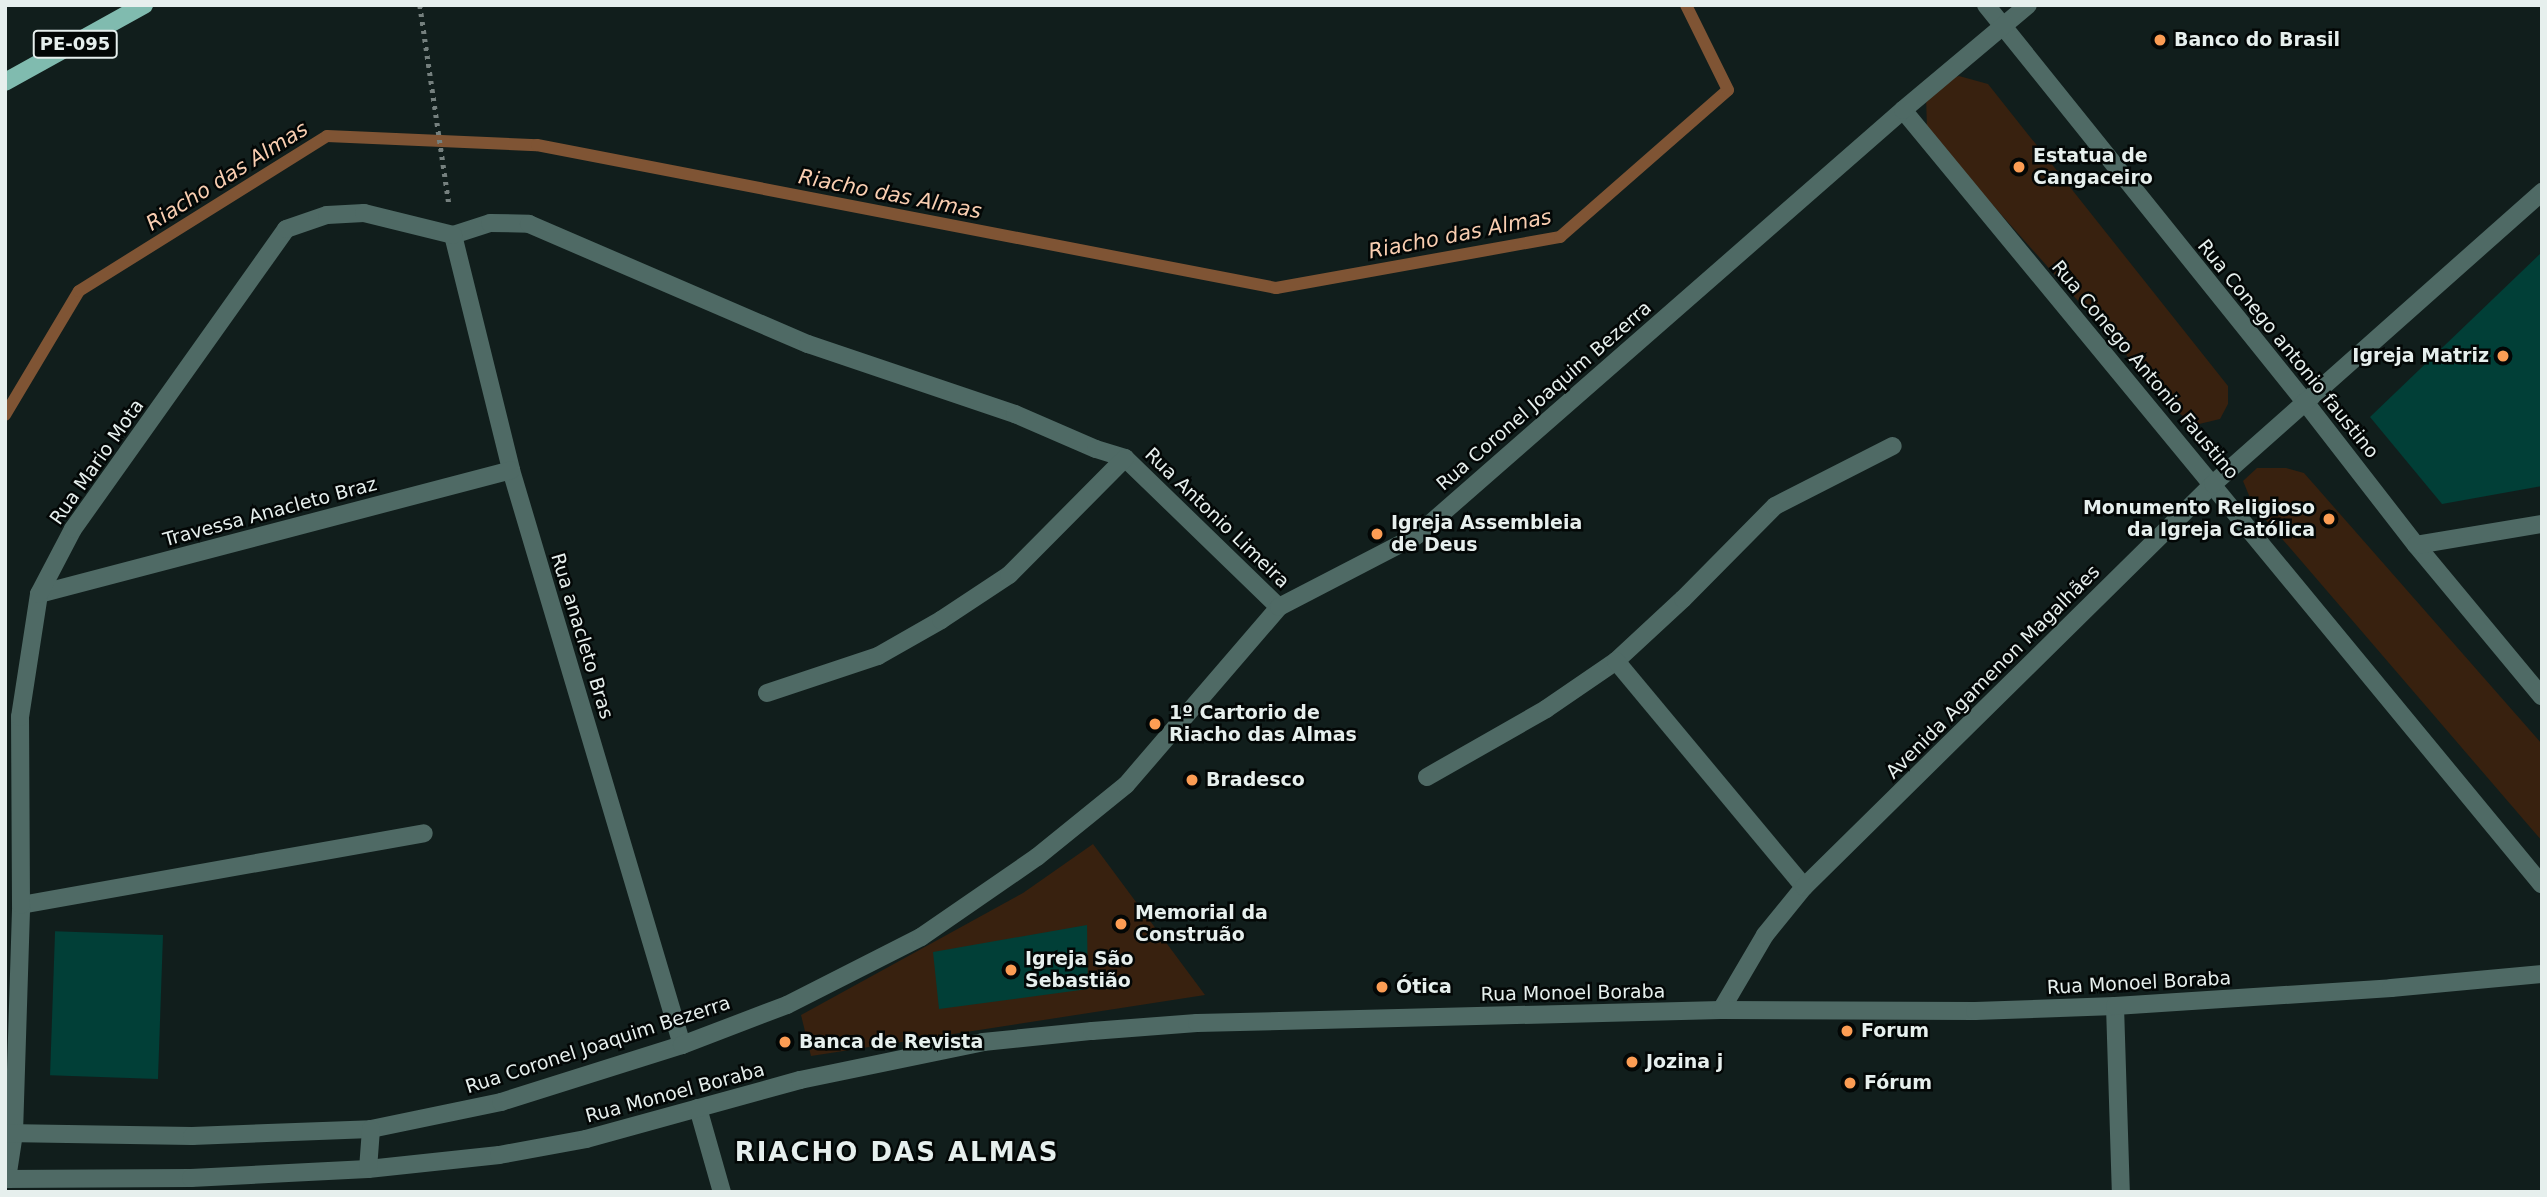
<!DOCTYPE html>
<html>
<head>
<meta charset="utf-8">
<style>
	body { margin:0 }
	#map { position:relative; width:2547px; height:1197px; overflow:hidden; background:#111e1c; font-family:"DejaVu Sans",sans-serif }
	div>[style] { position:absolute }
	.green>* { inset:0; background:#38210f }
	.stream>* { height:12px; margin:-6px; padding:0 6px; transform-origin:6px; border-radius:6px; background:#7f5434 }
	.building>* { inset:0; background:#013f37; transform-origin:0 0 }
	.path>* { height:4.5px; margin-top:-2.25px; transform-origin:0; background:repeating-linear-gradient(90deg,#75807e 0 3.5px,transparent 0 8.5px) }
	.minor>* { height:18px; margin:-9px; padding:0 9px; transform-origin:9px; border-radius:9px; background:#4f6a65 }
	.tertiary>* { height:18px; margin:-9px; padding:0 9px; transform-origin:9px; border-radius:9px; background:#4f6a65 }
	.primary>* { height:18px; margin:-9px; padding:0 9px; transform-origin:9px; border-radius:9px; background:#80bbaf }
	.dots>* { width:19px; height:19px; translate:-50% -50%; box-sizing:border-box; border:4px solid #030706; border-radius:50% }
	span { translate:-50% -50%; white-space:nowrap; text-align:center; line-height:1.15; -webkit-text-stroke:5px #030706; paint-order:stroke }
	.shield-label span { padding:2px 5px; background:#030706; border:2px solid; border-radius:5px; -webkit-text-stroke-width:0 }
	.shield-label { font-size:18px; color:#e6efed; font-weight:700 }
	.poi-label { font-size:19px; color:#e6efed; font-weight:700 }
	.left { translate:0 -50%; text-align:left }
	.right { translate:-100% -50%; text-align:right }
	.street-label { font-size:19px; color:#e6efed }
	.water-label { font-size:21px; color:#f9ceb1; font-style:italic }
	.district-label { font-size:26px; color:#e6efed; font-weight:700; letter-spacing:2px }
	.frame { position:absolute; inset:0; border:7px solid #e6efed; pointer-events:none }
</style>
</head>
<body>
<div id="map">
	<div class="green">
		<i style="clip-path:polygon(1959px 76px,1988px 84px,2228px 386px,2228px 404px,2220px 419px,2195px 425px,2175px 410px,1927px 131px,1926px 94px,1941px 82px)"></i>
		<i style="clip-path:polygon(2257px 468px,2286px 468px,2304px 473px,2542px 744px,2542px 841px,2253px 505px,2243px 481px)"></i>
		<i style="clip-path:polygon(1093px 844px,1205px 995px,811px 1056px,801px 1015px,1023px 893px)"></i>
	</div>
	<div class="stream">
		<i style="left:5px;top:415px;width:144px;rotate:-59.2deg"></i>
		<i style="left:79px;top:291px;width:292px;rotate:-32deg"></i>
		<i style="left:327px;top:136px;width:210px;rotate:2.5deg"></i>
		<i style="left:537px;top:145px;width:753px;rotate:10.95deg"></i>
		<i style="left:1276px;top:288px;width:289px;rotate:-10.2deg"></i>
		<i style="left:1560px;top:237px;width:223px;rotate:-41.2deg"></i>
		<i style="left:1728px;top:90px;width:95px;rotate:-116.3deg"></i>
	</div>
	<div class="building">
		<i style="clip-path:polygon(2542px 252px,2542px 486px,2442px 504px,2370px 417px)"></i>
		<i style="clip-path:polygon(1087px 925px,1088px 989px,939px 1009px,933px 952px)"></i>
		<i style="left:163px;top:935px;width:144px;height:108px;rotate:92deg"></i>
	</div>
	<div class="path">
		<i style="left:420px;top:5px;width:202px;rotate:81.7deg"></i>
	</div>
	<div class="minor">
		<i style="left:1986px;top:5px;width:509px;rotate:51.22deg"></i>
		<i style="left:2305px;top:402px;width:181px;rotate:52.2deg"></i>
		<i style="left:2416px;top:545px;width:197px;rotate:50.3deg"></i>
		<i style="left:1903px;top:110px;width:1004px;rotate:50.49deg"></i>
		<i style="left:453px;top:235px;width:39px;rotate:-18deg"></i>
		<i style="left:490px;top:223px;width:39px;rotate:1deg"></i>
		<i style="left:529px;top:224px;width:304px;rotate:23.3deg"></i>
		<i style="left:808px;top:344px;width:219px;rotate:18.7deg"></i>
		<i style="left:1015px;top:414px;width:88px;rotate:23.4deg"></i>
		<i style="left:1096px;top:449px;width:30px;rotate:17deg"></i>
		<i style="left:1125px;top:458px;width:214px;rotate:44.1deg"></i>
		<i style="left:453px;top:235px;width:242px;rotate:76.1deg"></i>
		<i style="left:511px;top:470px;width:600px;rotate:73.44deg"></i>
		<i style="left:2416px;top:545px;width:128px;rotate:-9.5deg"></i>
		<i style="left:39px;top:594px;width:488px;rotate:-14.7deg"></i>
		<i style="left:1616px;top:661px;width:91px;rotate:-42.8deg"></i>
		<i style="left:1683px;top:599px;width:131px;rotate:-45.3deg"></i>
		<i style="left:1775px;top:506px;width:132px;rotate:-27deg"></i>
		<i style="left:767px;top:693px;width:117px;rotate:-18.4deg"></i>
		<i style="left:878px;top:656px;width:73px;rotate:-29.7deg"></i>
		<i style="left:941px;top:620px;width:82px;rotate:-33.5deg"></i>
		<i style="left:1009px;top:575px;width:165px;rotate:-45.2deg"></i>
		<i style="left:1427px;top:777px;width:137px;rotate:-29.7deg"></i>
		<i style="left:1546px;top:709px;width:85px;rotate:-34.4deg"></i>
		<i style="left:1616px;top:661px;width:294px;rotate:50.2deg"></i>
		<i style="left:21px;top:905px;width:409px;rotate:-10.1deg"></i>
		<i style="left:2115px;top:1006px;width:186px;rotate:88.2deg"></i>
		<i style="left:1721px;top:1010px;width:87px;rotate:-59.6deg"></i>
		<i style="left:1765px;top:935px;width:62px;rotate:-50.9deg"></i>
		<i style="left:1804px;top:887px;width:574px;rotate:-44.58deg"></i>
		<i style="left:2213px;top:484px;width:440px;rotate:-41.6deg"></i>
		<i style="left:698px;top:1108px;width:87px;rotate:74.1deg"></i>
		<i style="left:368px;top:1169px;width:132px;rotate:-6.1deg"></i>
		<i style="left:499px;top:1155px;width:88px;rotate:-10.4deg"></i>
		<i style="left:586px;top:1139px;width:222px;rotate:-15.4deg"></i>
		<i style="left:800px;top:1080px;width:187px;rotate:-11.7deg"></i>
		<i style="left:983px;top:1042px;width:110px;rotate:-5.8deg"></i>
		<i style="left:1092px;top:1031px;width:105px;rotate:-4.4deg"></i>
		<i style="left:1197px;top:1023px;width:524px;rotate:-1.42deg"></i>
		<i style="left:1721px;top:1010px;width:254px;rotate:0.2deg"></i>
		<i style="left:1975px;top:1011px;width:140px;rotate:-2deg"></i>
		<i style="left:2115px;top:1006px;width:277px;rotate:-3.7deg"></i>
		<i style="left:2391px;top:988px;width:152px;rotate:-5.3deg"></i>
		<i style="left:7px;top:1179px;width:47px;rotate:-81.3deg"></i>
		<i style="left:14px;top:1133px;width:228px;rotate:-88.2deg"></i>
		<i style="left:21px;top:905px;width:188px;rotate:-90.3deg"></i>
		<i style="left:20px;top:717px;width:124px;rotate:-81.2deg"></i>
		<i style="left:39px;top:594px;width:73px;rotate:-62.4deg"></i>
		<i style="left:73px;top:529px;width:368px;rotate:-54.6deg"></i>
		<i style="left:286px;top:229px;width:43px;rotate:-18.9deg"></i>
		<i style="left:327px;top:215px;width:37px;rotate:-3deg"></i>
		<i style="left:364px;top:213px;width:92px;rotate:13.9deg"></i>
	</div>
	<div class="tertiary">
		<i style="left:5px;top:1133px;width:187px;rotate:0.9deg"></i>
		<i style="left:192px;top:1136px;width:179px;rotate:-2.2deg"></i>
		<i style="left:371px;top:1129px;width:133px;rotate:-11.7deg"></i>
		<i style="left:501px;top:1102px;width:190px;rotate:-17.5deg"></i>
		<i style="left:682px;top:1045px;width:112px;rotate:-20.9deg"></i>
		<i style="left:787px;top:1005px;width:150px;rotate:-26.9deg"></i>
		<i style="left:921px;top:937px;width:141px;rotate:-34.6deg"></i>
		<i style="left:1037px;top:857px;width:114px;rotate:-39deg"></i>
		<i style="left:1126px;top:785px;width:235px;rotate:-49.3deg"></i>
		<i style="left:1279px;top:607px;width:154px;rotate:-27.4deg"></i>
		<i style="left:1416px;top:536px;width:647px;rotate:-41.18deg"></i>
		<i style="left:1903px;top:110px;width:163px;rotate:-40deg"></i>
		<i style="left:5px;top:1179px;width:186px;rotate:-0.3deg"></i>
		<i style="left:191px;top:1178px;width:177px;rotate:-2.9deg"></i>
		<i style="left:368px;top:1169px;width:40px;rotate:-85.7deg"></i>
	</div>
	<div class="primary">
		<i style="left:5px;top:82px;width:159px;rotate:-29deg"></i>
	</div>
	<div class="dots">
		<i style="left:2160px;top:40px;background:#fc9d54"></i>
		<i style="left:2019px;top:167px;background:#fc9d54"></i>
		<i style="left:2503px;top:356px;background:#fc9d54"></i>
		<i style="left:2329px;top:519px;background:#fc9d54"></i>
		<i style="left:1377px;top:534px;background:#fc9d54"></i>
		<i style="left:1155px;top:724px;background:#fc9d54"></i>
		<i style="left:1192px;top:780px;background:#fc9d54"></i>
		<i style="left:1121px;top:924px;background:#fc9d54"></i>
		<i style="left:1011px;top:970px;background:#fc9d54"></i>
		<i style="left:1382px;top:987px;background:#fc9d54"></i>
		<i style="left:1847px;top:1031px;background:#fc9d54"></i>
		<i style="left:785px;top:1042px;background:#fc9d54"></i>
		<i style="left:1632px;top:1062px;background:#fc9d54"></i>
		<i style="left:1850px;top:1083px;background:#fc9d54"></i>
	</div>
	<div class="shield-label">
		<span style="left:75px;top:44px">PE-095</span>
	</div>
	<div class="poi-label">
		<span class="left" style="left:2174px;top:40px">Banco do Brasil</span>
		<span class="left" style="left:2033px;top:167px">Estatua de<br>Cangaceiro</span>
		<span class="right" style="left:2489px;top:356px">Igreja Matriz</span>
		<span class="right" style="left:2315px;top:519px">Monumento Religioso<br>da Igreja Católica</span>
		<span class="left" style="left:1391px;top:534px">Igreja Assembleia<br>de Deus</span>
		<span class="left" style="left:1169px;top:724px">1º Cartorio de<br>Riacho das Almas</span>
		<span class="left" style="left:1206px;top:780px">Bradesco</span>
		<span class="left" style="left:1135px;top:924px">Memorial da<br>Construão</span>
		<span class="left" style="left:1025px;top:970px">Igreja São<br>Sebastião</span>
		<span class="left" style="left:1396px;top:987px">Ótica</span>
		<span class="left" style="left:1861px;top:1031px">Forum</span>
		<span class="left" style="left:799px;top:1042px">Banca de Revista</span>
		<span class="left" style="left:1646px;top:1062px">Jozina j</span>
		<span class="left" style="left:1864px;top:1083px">Fórum</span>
	</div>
	<div class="street-label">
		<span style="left:2288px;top:349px;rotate:51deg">Rua Conego antonio faustino</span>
		<span style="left:2145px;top:370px;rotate:50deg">Rua Conego Antonio Faustino</span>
		<span style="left:1544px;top:396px;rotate:-41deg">Rua Coronel Joaquim Bezerra</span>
		<span style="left:97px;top:462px;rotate:-55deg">Rua Mario Mota</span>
		<span style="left:270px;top:512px;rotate:-15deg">Travessa Anacleto Braz</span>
		<span style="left:1217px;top:518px;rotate:44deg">Rua Antonio Limeira</span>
		<span style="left:582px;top:636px;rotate:73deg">Rua anacleto Bras</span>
		<span style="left:1993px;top:672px;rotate:-45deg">Avenida Agamenon Magalhães</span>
		<span style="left:2139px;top:983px;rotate:-3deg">Rua Monoel Boraba</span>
		<span style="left:1573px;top:993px;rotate:-1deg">Rua Monoel Boraba</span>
		<span style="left:598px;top:1045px;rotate:-18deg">Rua Coronel Joaquim Bezerra</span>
		<span style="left:675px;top:1093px;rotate:-15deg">Rua Monoel Boraba</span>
	</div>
	<div class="water-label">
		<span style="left:227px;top:176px;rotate:-32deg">Riacho das Almas</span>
		<span style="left:890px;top:194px;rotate:11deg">Riacho das Almas</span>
		<span style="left:1460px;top:234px;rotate:-11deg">Riacho das Almas</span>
	</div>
	<div class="district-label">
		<span style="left:897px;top:1153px">RIACHO DAS ALMAS</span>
	</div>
	<div class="frame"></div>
</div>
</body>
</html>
